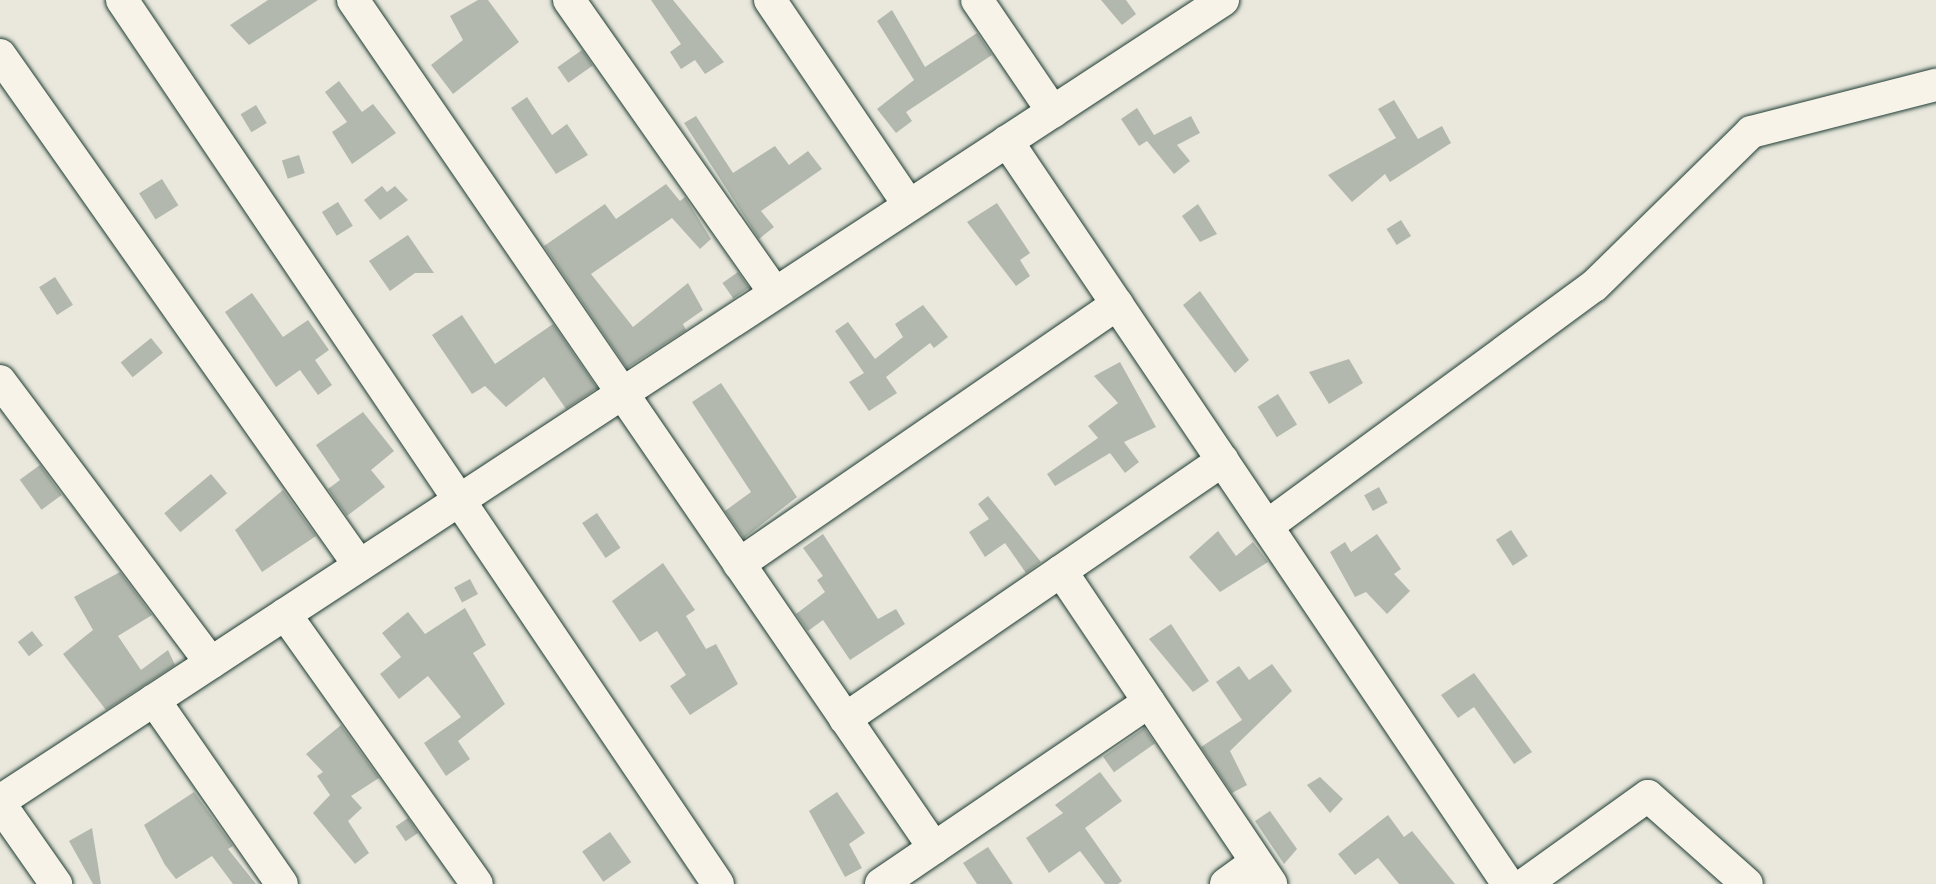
<!DOCTYPE html>
<html>
<head>
<meta charset="utf-8">
<style>
	body { margin:0 }
	#map { position:relative; width:1936px; height:884px; overflow:hidden; background:#eae8dd; font-family:"Comic Neue",sans-serif }
	div>[style] { position:absolute }
	.building>* { inset:0; background:#b2b8ae; transform-origin:0 0 }
	.roads { filter:drop-shadow(0 0 2px #1f3d34) drop-shadow(0 0 2px #1f3d34) }
	.minor>* { height:32px; margin:-16px; padding:0 16px; transform-origin:16px; border-radius:16px; background:#f7f3e8 }
	span { translate:-50% -50%; white-space:nowrap; text-align:center; line-height:1.15; -webkit-text-stroke:5px #f7f3e8; paint-order:stroke }
</style>
</head>
<body>
<div id="map">
	<div class="building">
		<i style="clip-path:polygon(268px 0,318px 0,249px 45px,230px 25px)"></i>
		<i style="clip-path:polygon(478px 0,488px 0,519px 42px,453px 94px,431px 65px,463px 40px,450px 16px)"></i>
		<i style="clip-path:polygon(651px 0,673px 0,724px 62px,705px 74px,695px 60px,681px 69px,670px 52px,681px 44px)"></i>
		<i style="clip-path:polygon(1101px 0,1126px 0,1136px 14px,1122px 25px)"></i>
		<i style="clip-path:polygon(892px 10px,925px 67px,977px 33px,992px 55px,906px 112px,912px 121px,896px 133px,877px 109px,914px 80px,877px 21px)"></i>
		<i style="left:582px;top:50px;width:19px;height:30px;rotate:55deg"></i>
		<i style="clip-path:polygon(339px 81px,362px 112px,373px 104px,396px 133px,352px 164px,332px 132px,347px 122px,325px 92px)"></i>
		<i style="clip-path:polygon(527px 97px,552px 135px,567px 124px,588px 155px,556px 174px,511px 108px)"></i>
		<i style="clip-path:polygon(1394px 100px,1418px 139px,1442px 126px,1451px 143px,1390px 182px,1385px 174px,1352px 202px,1328px 175px,1396px 138px,1378px 109px)"></i>
		<i style="left:256px;top:105px;width:21px;height:18px;rotate:59deg"></i>
		<i style="clip-path:polygon(1137px 108px,1154px 135px,1191px 116px,1200px 133px,1177px 145px,1190px 161px,1174px 174px,1147px 141px,1139px 146px,1121px 119px)"></i>
		<i style="clip-path:polygon(696px 116px,733px 173px,775px 146px,789px 165px,808px 151px,822px 169px,761px 211px,774px 227px,759px 239px,684px 123px)"></i>
		<i style="left:299px;top:155px;width:19px;height:18px;rotate:72deg"></i>
		<i style="left:162px;top:179px;width:31px;height:27px;rotate:58deg"></i>
		<i style="clip-path:polygon(666px 184px,680px 201px,685px 197px,711px 239px,700px 249px,672px 218px,591px 274px,633px 327px,688px 283px,703px 310px,683px 324px,686px 330px,627px 368px,544px 246px,605px 204px,616px 219px)"></i>
		<i style="clip-path:polygon(382px 186px,387px 192px,395px 186px,408px 200px,380px 220px,364px 200px)"></i>
		<i style="left:338px;top:202px;width:28px;height:19px;rotate:58deg"></i>
		<i style="clip-path:polygon(997px 203px,1030px 253px,1020px 260px,1030px 276px,1016px 286px,967px 222px)"></i>
		<i style="clip-path:polygon(1198px 204px,1217px 234px,1200px 242px,1182px 216px)"></i>
		<i style="left:1401px;top:220px;width:19px;height:17px;rotate:58deg"></i>
		<i style="clip-path:polygon(408px 235px,434px 273px,415px 273px,390px 291px,369px 261px)"></i>
		<i style="left:738px;top:272px;width:19px;height:19px;rotate:55deg"></i>
		<i style="left:55px;top:277px;width:33px;height:19px;rotate:57deg"></i>
		<i style="clip-path:polygon(1200px 291px,1249px 360px,1235px 373px,1183px 305px)"></i>
		<i style="clip-path:polygon(252px 293px,283px 337px,308px 320px,329px 350px,315px 360px,332px 385px,318px 395px,300px 370px,276px 387px,225px 312px)"></i>
		<i style="clip-path:polygon(923px 305px,948px 337px,934px 348px,930px 343px,886px 377px,897px 393px,869px 411px,849px 382px,864px 373px,835px 331px,848px 322px,875px 359px,903px 337px,895px 324px)"></i>
		<i style="clip-path:polygon(462px 315px,495px 364px,553px 324px,597px 388px,566px 409px,544px 377px,506px 407px,485px 386px,472px 394px,432px 335px)"></i>
		<i style="left:151px;top:338px;width:19px;height:39px;rotate:51deg"></i>
		<i style="clip-path:polygon(1349px 359px,1363px 383px,1329px 404px,1309px 372px)"></i>
		<i style="clip-path:polygon(1120px 362px,1156px 427px,1124px 442px,1139px 462px,1125px 473px,1110px 453px,1055px 486px,1047px 474px,1098px 438px,1088px 426px,1118px 403px,1094px 376px)"></i>
		<i style="clip-path:polygon(721px 383px,797px 497px,744px 538px,725px 511px,751px 492px,692px 402px)"></i>
		<i style="left:1278px;top:394px;width:36px;height:24px;rotate:58deg"></i>
		<i style="clip-path:polygon(363px 412px,394px 451px,371px 470px,385px 487px,347px 516px,328px 489px,340px 480px,316px 445px)"></i>
		<i style="left:40px;top:465px;width:37px;height:25px;rotate:54deg"></i>
		<i style="left:211px;top:474px;width:25px;height:61px;rotate:50deg"></i>
		<i style="left:1379px;top:487px;width:18px;height:17px;rotate:61deg"></i>
		<i style="clip-path:polygon(283px 490px,316px 536px,262px 572px,235px 530px)"></i>
		<i style="clip-path:polygon(988px 496px,1041px 562px,1026px 573px,1005px 543px,985px 557px,969px 532px,989px 519px,978px 504px)"></i>
		<i style="left:597px;top:513px;width:42px;height:18px;rotate:56deg"></i>
		<i style="left:1511px;top:530px;width:31px;height:18px;rotate:57deg"></i>
		<i style="clip-path:polygon(1218px 531px,1236px 556px,1253px 542px,1268px 562px,1220px 592px,1189px 557px)"></i>
		<i style="clip-path:polygon(823px 534px,878px 619px,896px 609px,905px 624px,850px 660px,823px 620px,808px 631px,796px 614px,825px 592px,817px 580px,823px 576px,803px 548px)"></i>
		<i style="clip-path:polygon(1377px 534px,1401px 569px,1394px 574px,1410px 591px,1387px 614px,1366px 592px,1355px 597px,1330px 552px,1345px 542px,1351px 552px)"></i>
		<i style="clip-path:polygon(663px 563px,695px 610px,686px 616px,706px 649px,716px 644px,738px 684px,690px 715px,670px 686px,686px 675px,657px 631px,640px 642px,612px 601px)"></i>
		<i style="clip-path:polygon(120px 572px,152px 615px,118px 636px,141px 670px,168px 650px,175px 665px,106px 710px,63px 654px,93px 630px,74px 597px)"></i>
		<i style="left:470px;top:579px;width:17px;height:18px;rotate:62deg"></i>
		<i style="clip-path:polygon(465px 608px,486px 645px,473px 653px,505px 704px,458px 741px,470px 759px,446px 776px,424px 743px,461px 717px,428px 676px,399px 699px,380px 674px,401px 657px,382px 633px,408px 612px,425px 634px)"></i>
		<i style="clip-path:polygon(1171px 624px,1209px 681px,1193px 692px,1149px 639px)"></i>
		<i style="left:32px;top:631px;width:18px;height:18px;rotate:52deg"></i>
		<i style="clip-path:polygon(1272px 664px,1292px 691px,1230px 751px,1247px 785px,1232px 793px,1201px 747px,1242px 720px,1216px 682px,1239px 666px,1249px 680px)"></i>
		<i style="clip-path:polygon(1474px 673px,1532px 752px,1514px 764px,1474px 707px,1458px 718px,1441px 695px)"></i>
		<i style="clip-path:polygon(341px 725px,379px 778px,351px 796px,362px 808px,348px 821px,369px 853px,355px 864px,313px 813px,330px 795px,317px 776px,323px 772px,306px 754px)"></i>
		<i style="left:1144px;top:728px;width:19px;height:50px;rotate:55deg"></i>
		<i style="clip-path:polygon(1100px 772px,1122px 801px,1085px 828px,1122px 881px,1118px 884px,1105px 884px,1080px 851px,1049px 873px,1026px 838px,1063px 813px,1055px 805px)"></i>
		<i style="clip-path:polygon(1320px 777px,1343px 799px,1330px 813px,1307px 785px)"></i>
		<i style="clip-path:polygon(194px 792px,233px 846px,228px 849px,256px 884px,233px 884px,212px 856px,176px 879px,165px 865px,144px 825px)"></i>
		<i style="clip-path:polygon(837px 792px,865px 833px,849px 844px,862px 868px,845px 877px,809px 811px)"></i>
		<i style="clip-path:polygon(1270px 811px,1297px 849px,1284px 864px,1255px 821px)"></i>
		<i style="clip-path:polygon(1388px 815px,1404px 837px,1412px 831px,1455px 884px,1399px 884px,1378px 858px,1355px 875px,1338px 854px)"></i>
		<i style="left:408px;top:818px;width:18px;height:15px;rotate:56deg"></i>
		<i style="clip-path:polygon(92px 828px,101px 884px,93px 884px,69px 841px)"></i>
		<i style="left:610px;top:832px;width:37px;height:34px;rotate:55deg"></i>
		<i style="clip-path:polygon(988px 847px,1013px 884px,977px 884px,963px 863px)"></i>
	</div>
	<div class="roads">
		<div class="minor">
			<i style="left:122px;top:0;width:1066px;rotate:56.01deg"></i>
			<i style="left:353px;top:0;width:1028px;rotate:55.58deg"></i>
			<i style="left:569px;top:0;width:358px;rotate:54.9deg"></i>
			<i style="left:770px;top:0;width:248px;rotate:55.9deg"></i>
			<i style="left:977px;top:0;width:135px;rotate:55.8deg"></i>
			<i style="left:0;top:55px;width:624px;rotate:54.86deg"></i>
			<i style="left:1007px;top:141px;width:896px;rotate:56.01deg"></i>
			<i style="left:0;top:381px;width:352px;rotate:53.2deg"></i>
			<i style="left:1267px;top:526px;width:406px;rotate:-36.3deg"></i>
			<i style="left:1594px;top:286px;width:220px;rotate:-44.4deg"></i>
			<i style="left:1751px;top:132px;width:191px;rotate:-14.3deg"></i>
			<i style="left:739px;top:564px;width:459px;rotate:-34.5deg"></i>
			<i style="left:1061px;top:571px;width:377px;rotate:56.1deg"></i>
			<i style="left:285px;top:614px;width:331px;rotate:54.6deg"></i>
			<i style="left:154px;top:700px;width:224px;rotate:55.2deg"></i>
			<i style="left:845px;top:719px;width:458px;rotate:-34.4deg"></i>
			<i style="left:0;top:801px;width:1462px;rotate:-33.22deg"></i>
			<i style="left:0;top:804px;width:98px;rotate:55deg"></i>
			<i style="left:881px;top:884px;width:324px;rotate:-34.2deg"></i>
			<i style="left:1226px;top:884px;width:37px;rotate:-36deg"></i>
			<i style="left:1525px;top:884px;width:151px;rotate:-35.6deg"></i>
			<i style="left:1648px;top:796px;width:132px;rotate:41.6deg"></i>
		</div>
	</div>
</div>
</body>
</html>
